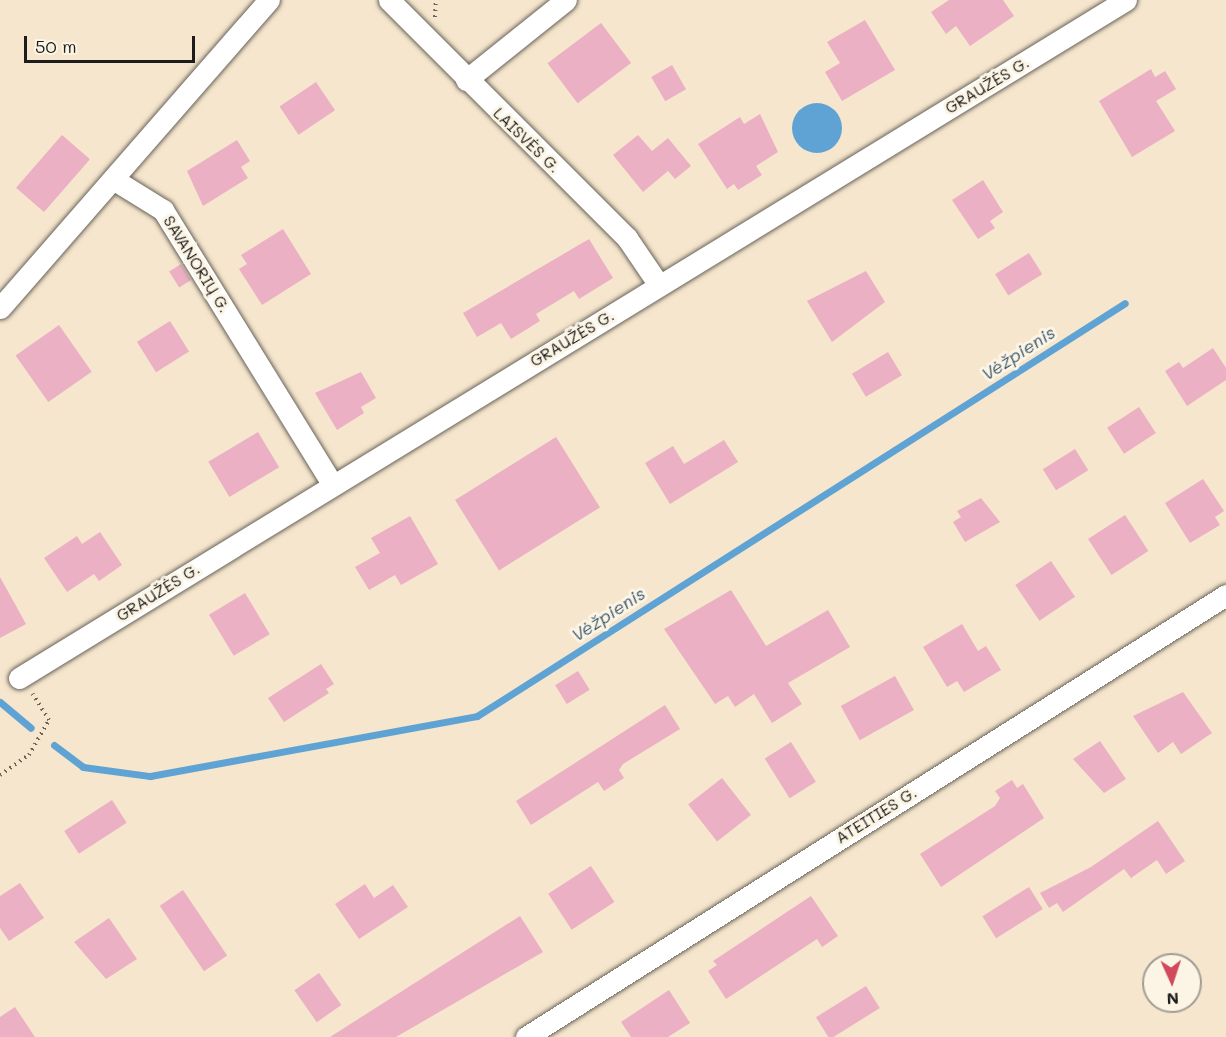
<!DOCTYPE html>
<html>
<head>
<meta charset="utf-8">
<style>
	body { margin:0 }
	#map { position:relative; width:1226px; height:1037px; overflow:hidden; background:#f6e6cd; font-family:Mali,sans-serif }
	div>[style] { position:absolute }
	.water>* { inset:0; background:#5ea3d3 }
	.round { border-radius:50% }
	.stream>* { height:7px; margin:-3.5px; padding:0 3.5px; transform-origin:3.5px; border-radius:3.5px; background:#5ea3d3 }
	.building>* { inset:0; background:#ebb0c4; transform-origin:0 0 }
	.path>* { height:4px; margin-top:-2px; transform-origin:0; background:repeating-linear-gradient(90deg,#68635a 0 1.5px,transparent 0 6px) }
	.roads { filter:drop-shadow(0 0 2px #68635a) drop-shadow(0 0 2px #68635a) }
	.street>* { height:21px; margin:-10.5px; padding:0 10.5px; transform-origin:10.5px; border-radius:10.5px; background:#fff }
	span { translate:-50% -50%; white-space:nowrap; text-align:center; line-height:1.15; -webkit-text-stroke:6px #fcf5e5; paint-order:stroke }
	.street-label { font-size:16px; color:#1c1c1c }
	.water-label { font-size:18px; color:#3a596e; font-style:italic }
	.north { position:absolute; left:1142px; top:953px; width:60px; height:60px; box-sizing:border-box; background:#fcf5e5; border:2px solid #a29e95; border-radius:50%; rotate:177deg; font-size:16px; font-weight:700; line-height:24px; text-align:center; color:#1c1c1c }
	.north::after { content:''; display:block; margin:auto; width:21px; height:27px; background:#d1495b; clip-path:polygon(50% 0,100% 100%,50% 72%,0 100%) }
	.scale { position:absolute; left:24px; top:36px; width:171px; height:27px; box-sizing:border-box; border:3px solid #1c1c1c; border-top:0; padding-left:8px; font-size:18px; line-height:21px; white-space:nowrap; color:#1c1c1c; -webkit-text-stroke:4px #fcf5e5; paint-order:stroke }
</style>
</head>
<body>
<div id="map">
	<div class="water">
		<i class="round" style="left:792px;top:103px;width:50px;height:50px"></i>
	</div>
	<div class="stream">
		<i style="left:0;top:702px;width:40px;rotate:40deg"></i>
		<i style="left:54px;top:745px;width:36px;rotate:37deg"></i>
		<i style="left:83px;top:767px;width:68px;rotate:7.7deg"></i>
		<i style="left:150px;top:776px;width:332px;rotate:-10.4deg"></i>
		<i style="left:477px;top:716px;width:768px;rotate:-32.51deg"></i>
	</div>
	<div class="building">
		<i style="clip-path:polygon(949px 0,1003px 0,1014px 16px,970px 46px,956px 26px,946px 34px,931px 12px)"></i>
		<i style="clip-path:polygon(865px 20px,895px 70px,842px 101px,825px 72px,840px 63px,827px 42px)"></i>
		<i style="left:601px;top:23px;width:50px;height:67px;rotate:53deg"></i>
		<i style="left:672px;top:65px;width:28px;height:24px;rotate:60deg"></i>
		<i style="clip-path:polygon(1151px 69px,1155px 77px,1165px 71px,1176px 89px,1156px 101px,1175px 131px,1132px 157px,1099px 101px)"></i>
		<i style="left:316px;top:82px;width:34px;height:44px;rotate:56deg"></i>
		<i style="clip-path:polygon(760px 114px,778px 152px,756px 166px,762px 175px,738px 190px,734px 184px,727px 189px,698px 144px,740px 117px,744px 124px)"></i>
		<i style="left:62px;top:135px;width:37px;height:70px;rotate:41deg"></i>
		<i style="clip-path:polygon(638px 135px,652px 151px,668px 138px,691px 166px,675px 179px,668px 171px,643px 192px,613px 155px)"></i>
		<i style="clip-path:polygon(237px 140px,250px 161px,241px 167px,248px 178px,203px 206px,187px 171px)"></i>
		<i style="clip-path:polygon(983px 180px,1003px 212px,990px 221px,995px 228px,978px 239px,952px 200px)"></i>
		<i style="clip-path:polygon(283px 229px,311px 274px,262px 305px,239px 269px,247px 264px,241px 255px)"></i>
		<i style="clip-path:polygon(589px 239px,613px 278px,579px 299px,574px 291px,536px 314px,540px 321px,511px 339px,501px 323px,477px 337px,463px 313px)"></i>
		<i style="left:1029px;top:253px;width:25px;height:40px;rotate:58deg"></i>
		<i style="left:181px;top:264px;width:19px;height:14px;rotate:58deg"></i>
		<i style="clip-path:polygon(866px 271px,885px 302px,832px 342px,807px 301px)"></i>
		<i style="left:170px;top:321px;width:36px;height:39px;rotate:58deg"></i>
		<i style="left:59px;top:325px;width:57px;height:53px;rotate:55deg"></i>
		<i style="clip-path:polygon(1213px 348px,1226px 368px,1226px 380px,1187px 406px,1165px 371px,1179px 362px,1183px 368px)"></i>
		<i style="left:888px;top:352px;width:27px;height:42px;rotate:59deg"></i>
		<i style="clip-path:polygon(361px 372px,376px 398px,361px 407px,364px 413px,337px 430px,315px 393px)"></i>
		<i style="left:1139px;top:407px;width:31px;height:38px;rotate:57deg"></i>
		<i style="left:258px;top:432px;width:41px;height:58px;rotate:59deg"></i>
		<i style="left:556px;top:437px;width:83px;height:119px;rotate:58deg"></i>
		<i style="clip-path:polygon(724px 440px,738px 462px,670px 504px,645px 463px,673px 446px,684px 464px)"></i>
		<i style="left:1075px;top:449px;width:25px;height:38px;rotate:58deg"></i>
		<i style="clip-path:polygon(1203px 479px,1224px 511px,1215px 517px,1220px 525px,1190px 543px,1165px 503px)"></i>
		<i style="clip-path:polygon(981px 498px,1000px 522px,965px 542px,953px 522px,961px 517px,957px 511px)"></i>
		<i style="left:1125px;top:515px;width:43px;height:44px;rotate:57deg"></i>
		<i style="clip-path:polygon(410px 516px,438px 564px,401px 585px,395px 575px,369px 590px,355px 567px,380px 553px,371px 538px)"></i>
		<i style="clip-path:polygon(100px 532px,122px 565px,99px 581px,94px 574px,67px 592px,44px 558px,77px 536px,82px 544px)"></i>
		<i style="left:1051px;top:561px;width:43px;height:43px;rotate:56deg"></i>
		<i style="clip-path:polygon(0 577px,26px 624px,0 638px)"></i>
		<i style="clip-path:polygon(731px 590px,766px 646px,828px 610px,850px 647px,788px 683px,802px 704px,772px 723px,754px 694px,735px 707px,728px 696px,715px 704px,664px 629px)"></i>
		<i style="left:245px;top:593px;width:48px;height:42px;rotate:59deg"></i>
		<i style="clip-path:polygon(962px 624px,978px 651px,986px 646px,1001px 670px,964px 692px,957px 681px,947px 687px,923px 647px)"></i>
		<i style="clip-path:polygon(321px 664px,334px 684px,326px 689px,329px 693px,284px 722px,268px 698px)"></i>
		<i style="left:578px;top:671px;width:22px;height:27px;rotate:58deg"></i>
		<i style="left:895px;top:676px;width:39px;height:62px;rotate:61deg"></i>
		<i style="clip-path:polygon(1183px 692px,1212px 733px,1181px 754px,1173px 742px,1158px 753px,1133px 716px)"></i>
		<i style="clip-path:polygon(665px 705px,680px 729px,623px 764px,619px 770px,624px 778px,604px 791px,598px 782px,531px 825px,516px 801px)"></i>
		<i style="clip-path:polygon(1100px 741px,1126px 779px,1104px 793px,1073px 759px)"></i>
		<i style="left:791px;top:742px;width:47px;height:31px;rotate:58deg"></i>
		<i style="left:722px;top:778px;width:47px;height:43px;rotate:52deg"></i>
		<i style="clip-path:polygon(1012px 780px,1017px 788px,1023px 784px,1044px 818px,941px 887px,920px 854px,995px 806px,1000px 798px,995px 791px)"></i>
		<i style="left:112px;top:800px;width:27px;height:57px;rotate:57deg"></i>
		<i style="clip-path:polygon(1158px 821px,1185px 861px,1166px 874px,1157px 860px,1131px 878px,1124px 869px,1063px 912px,1057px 903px,1049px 908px,1040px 893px,1091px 867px)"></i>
		<i style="left:591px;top:866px;width:43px;height:51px;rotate:57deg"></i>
		<i style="clip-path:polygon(20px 883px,44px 918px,9px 941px,0 928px,0 896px)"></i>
		<i style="clip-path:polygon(365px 884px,374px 898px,393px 885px,408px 907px,359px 939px,335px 904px)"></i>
		<i style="left:1029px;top:887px;width:26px;height:55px;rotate:58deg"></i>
		<i style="left:183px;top:890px;width:79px;height:28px;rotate:56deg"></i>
		<i style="clip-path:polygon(811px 896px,838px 936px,822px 947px,817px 939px,726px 999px,708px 971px,717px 965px,713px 961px)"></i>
		<i style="clip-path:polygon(520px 916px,543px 952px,396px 1037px,330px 1037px)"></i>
		<i style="clip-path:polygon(109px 918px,137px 959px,106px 979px,74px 942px)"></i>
		<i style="left:319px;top:973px;width:39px;height:30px;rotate:55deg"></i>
		<i style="left:866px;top:986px;width:26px;height:59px;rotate:58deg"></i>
		<i style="clip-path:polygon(669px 990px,690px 1023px,668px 1037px,631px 1037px,621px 1022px)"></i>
		<i style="clip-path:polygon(15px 1007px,35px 1037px,0 1037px,0 1017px)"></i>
	</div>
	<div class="path">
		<i style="left:435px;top:17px;width:17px;rotate:-87deg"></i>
		<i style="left:0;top:775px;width:35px;rotate:-35deg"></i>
		<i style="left:29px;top:755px;width:40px;rotate:-60.3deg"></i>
		<i style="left:49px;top:720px;width:31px;rotate:-122deg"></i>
	</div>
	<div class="roads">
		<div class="street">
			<i style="left:389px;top:0;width:337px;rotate:45deg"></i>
			<i style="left:627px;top:238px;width:57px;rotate:55.8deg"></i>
			<i style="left:466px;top:80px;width:128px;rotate:-38.7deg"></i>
			<i style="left:113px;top:179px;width:59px;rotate:31.8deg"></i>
			<i style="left:163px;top:210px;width:322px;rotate:58.3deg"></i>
			<i style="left:0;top:308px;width:409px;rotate:-48.9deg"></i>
			<i style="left:19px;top:678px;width:1298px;rotate:-31.49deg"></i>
			<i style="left:526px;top:1037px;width:828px;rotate:-32.27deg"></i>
		</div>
	</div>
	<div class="street-label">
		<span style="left:987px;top:85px;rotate:-31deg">GRAUŽĖS G.</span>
		<span style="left:527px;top:140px;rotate:44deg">LAISVĖS G.</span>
		<span style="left:197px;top:264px;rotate:58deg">SAVANORIŲ G.</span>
		<span style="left:572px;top:338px;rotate:-31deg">GRAUŽĖS G.</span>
		<span style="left:158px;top:592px;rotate:-32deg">GRAUŽĖS G.</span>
		<span style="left:876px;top:815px;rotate:-32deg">ATEITIES G.</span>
	</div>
	<div class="water-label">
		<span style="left:1018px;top:353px;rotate:-33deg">Vėžpienis</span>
		<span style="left:608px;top:614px;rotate:-33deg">Vėžpienis</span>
	</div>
	<div class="north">N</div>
	<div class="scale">50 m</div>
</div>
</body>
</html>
